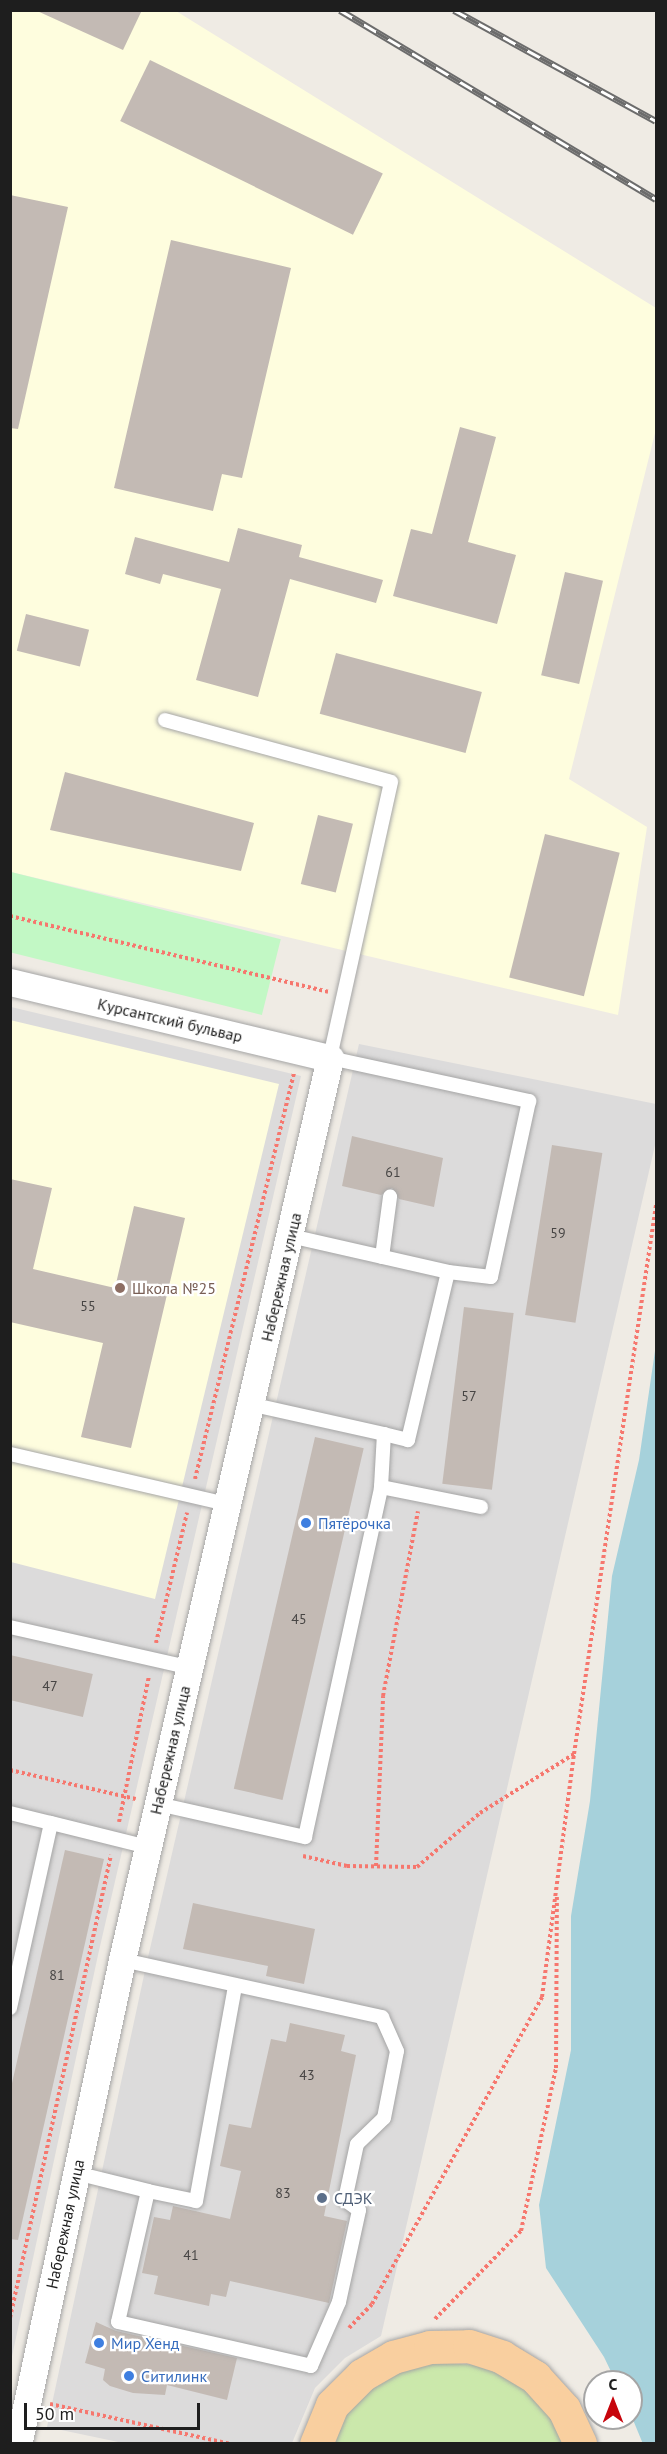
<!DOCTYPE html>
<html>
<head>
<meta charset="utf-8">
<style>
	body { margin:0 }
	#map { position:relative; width:667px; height:2454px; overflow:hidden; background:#efebe4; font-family:"PT Sans",sans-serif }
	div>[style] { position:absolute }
	.residential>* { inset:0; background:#dcdbdb }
	.education>* { inset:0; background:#fefdde }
	.grass>* { inset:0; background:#cbe8ab }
	.park>* { inset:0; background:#c2f8c5; transform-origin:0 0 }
	.water>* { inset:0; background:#a6d1db }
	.building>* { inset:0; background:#c3bab4; transform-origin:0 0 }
	.path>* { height:4px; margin-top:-2px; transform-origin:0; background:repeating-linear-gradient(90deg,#f6776e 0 3px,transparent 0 6px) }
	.roads { filter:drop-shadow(0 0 2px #a5a5a5) drop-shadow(0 0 2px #a5a5a5) }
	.service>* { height:14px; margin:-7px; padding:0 7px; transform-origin:7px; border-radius:7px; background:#fff }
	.minor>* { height:27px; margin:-13.5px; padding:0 13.5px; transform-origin:13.5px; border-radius:13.5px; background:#fff }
	.primary>* { height:33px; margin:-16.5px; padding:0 16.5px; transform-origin:16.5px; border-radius:16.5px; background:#f9cf9f }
	.rail>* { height:7px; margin-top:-3.5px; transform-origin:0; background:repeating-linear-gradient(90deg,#fff 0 14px,#6c6c6c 0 28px); box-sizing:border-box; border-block:2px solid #6c6c6c }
	.dots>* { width:16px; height:16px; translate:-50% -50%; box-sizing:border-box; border:3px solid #fff; border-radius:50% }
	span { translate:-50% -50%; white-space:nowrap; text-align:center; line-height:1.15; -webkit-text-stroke:4.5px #fff; paint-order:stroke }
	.number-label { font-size:14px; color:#474544 }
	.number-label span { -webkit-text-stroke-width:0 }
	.street-label { font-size:16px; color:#1e1e1e }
	.education-label { font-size:16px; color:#785e54 }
	.left { translate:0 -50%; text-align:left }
	.shop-label { font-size:16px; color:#366cbe }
	.service-label { font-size:16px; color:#4e5e75 }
	.frame { position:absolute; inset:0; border:12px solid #1e1e1e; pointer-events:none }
	.north { position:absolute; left:583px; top:2370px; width:60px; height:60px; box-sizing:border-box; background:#fff; border:2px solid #a5a5a5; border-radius:50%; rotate:0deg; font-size:16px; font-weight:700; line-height:24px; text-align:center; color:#1e1e1e }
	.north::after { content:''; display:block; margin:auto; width:21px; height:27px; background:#c7050c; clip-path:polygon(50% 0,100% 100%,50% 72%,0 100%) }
	.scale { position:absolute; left:24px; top:2403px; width:176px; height:27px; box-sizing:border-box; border:3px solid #1e1e1e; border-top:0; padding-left:8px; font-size:18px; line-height:21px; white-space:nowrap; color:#1e1e1e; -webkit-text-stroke:4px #fff; paint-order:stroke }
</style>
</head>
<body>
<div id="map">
	<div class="residential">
		<i style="clip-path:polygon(11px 1007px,301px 1076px,98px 1955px,11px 2361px)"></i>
		<i style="clip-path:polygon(359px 1044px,656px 1104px,656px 1141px,381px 2336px,345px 2358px,315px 2388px,292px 2443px,123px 2443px,47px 2427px,146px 1966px)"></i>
	</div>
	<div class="education">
		<i style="clip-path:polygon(11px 11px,176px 11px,656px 308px,656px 429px,569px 779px,647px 827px,618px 1015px,11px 872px)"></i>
		<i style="clip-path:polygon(10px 1020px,279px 1084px,155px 1599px,11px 1562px)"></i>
	</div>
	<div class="grass">
		<i style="clip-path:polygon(435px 2362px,476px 2365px,506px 2375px,534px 2396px,555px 2422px,565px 2444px,326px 2444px,333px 2427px,373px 2385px,400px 2370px)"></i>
	</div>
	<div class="park">
		<i style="left:11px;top:872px;width:278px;height:78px;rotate:14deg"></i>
	</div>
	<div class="water">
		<i style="clip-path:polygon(656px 1344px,656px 2443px,643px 2444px,631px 2415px,631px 2382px,616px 2382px,604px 2357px,546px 2268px,539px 2205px,571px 2050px,571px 1916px,590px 1801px,612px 1576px,639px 1460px)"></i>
	</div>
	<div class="building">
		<i style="clip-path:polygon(35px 10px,142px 10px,123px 50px)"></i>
		<i style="left:150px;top:60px;width:259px;height:68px;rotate:26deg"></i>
		<i style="clip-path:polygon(10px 195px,68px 207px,18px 429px,10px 428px)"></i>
		<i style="clip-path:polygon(171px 240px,291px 268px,242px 478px,222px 474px,213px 511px,114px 488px)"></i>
		<i style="clip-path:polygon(460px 427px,496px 437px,468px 542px,516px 555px,497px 624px,393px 596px,411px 529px,432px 534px)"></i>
		<i style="clip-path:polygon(238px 528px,302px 545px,299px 557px,383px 580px,376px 603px,290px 579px,258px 697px,196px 680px,221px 589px,163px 574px,160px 584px,125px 574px,135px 537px,229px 562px)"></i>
		<i style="left:565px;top:572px;width:39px;height:106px;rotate:13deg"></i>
		<i style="left:26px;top:614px;width:65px;height:38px;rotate:14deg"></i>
		<i style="left:336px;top:653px;width:151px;height:63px;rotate:15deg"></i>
		<i style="clip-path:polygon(65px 772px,254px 823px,241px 871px,50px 830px)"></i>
		<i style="left:318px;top:815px;width:36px;height:71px;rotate:14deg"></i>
		<i style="left:545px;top:834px;width:77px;height:148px;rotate:14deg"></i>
		<i style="clip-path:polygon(352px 1136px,443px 1158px,434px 1207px,399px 1199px,392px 1188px,381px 1195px,342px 1186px)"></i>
		<i style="left:552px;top:1145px;width:51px;height:172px;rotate:9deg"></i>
		<i style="clip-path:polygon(10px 1179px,52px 1188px,33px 1269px,115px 1288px,134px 1206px,185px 1218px,131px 1448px,81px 1437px,103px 1343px,10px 1322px)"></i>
		<i style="left:464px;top:1307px;width:50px;height:178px;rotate:7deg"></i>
		<i style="left:315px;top:1437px;width:50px;height:361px;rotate:13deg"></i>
		<i style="left:10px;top:1655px;width:85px;height:44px;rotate:13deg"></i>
		<i style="clip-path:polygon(65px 1850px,104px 1859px,18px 2240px,10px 2239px,10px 2092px)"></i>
		<i style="clip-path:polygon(193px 1903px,315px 1929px,304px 1984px,266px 1976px,268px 1966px,183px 1949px)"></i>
		<i style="clip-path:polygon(290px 2023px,345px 2035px,341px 2051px,356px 2055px,324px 2216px,347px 2221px,329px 2303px,230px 2281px,226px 2297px,211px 2294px,209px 2306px,154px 2294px,158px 2276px,142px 2273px,154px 2217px,170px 2220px,173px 2206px,230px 2219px,241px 2171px,220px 2166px,229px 2124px,251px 2128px,271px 2039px,286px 2042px)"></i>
		<i style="clip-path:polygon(96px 2322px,116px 2331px,237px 2358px,227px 2400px,167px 2385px,165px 2395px,133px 2393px,110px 2386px,103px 2380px,105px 2369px,85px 2363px)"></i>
	</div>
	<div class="path">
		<i style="left:10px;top:916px;width:327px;rotate:13.4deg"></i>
		<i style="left:195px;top:1479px;width:419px;rotate:-76.3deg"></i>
		<i style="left:156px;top:1643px;width:134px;rotate:-76.6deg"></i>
		<i style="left:10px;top:1770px;width:129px;rotate:13deg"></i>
		<i style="left:119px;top:1822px;width:149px;rotate:-78.4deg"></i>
		<i style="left:303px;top:1856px;width:45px;rotate:12.8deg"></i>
		<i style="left:347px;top:1866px;width:70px;rotate:0.8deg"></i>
		<i style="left:417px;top:1867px;width:83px;rotate:-40.6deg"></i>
		<i style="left:480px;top:1813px;width:111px;rotate:-32.1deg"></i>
		<i style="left:574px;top:1754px;width:555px;rotate:-81.5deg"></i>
		<i style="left:376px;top:1866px;width:170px;rotate:-87.6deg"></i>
		<i style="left:383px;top:1696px;width:188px;rotate:-79.3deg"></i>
		<i style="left:10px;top:2318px;width:474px;rotate:-77.7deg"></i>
		<i style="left:435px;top:2319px;width:123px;rotate:-45.7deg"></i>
		<i style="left:521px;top:2231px;width:167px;rotate:-77.9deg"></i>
		<i style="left:556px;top:2068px;width:173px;rotate:-89.7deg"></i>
		<i style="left:349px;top:2328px;width:33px;rotate:-46deg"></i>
		<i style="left:372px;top:2304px;width:351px;rotate:-61deg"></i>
		<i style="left:542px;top:1997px;width:244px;rotate:-82.5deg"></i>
		<i style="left:50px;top:2404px;width:185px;rotate:12.5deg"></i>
	</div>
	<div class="roads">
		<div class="service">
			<i style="left:165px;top:720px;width:234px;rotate:15.3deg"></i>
			<i style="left:391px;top:782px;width:283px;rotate:102.5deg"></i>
			<i style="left:330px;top:1058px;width:204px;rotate:12.2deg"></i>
			<i style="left:529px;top:1101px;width:180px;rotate:102.2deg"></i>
			<i style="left:491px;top:1277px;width:43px;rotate:-173.4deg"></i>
			<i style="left:290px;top:1236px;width:162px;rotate:12.8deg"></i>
			<i style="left:448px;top:1272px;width:173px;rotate:103.4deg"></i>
			<i style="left:408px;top:1440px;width:25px;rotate:-166deg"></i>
			<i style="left:382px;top:1257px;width:61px;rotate:-82.4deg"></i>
			<i style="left:10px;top:1454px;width:223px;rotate:13deg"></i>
			<i style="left:381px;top:1487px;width:102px;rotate:11.3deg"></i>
			<i style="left:10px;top:1627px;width:182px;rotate:12.7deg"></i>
			<i style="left:158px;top:1804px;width:151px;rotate:12.7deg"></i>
			<i style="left:305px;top:1837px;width:358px;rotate:-77.7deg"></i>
			<i style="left:381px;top:1487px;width:53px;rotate:-86.8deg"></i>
			<i style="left:384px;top:1434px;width:137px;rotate:-167.4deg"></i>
			<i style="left:10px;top:1813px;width:42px;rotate:13.7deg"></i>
			<i style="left:10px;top:2008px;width:189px;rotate:-77.5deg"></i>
			<i style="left:51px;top:1823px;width:100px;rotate:13.9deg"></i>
			<i style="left:76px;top:2173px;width:74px;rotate:14deg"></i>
			<i style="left:148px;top:2191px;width:134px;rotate:102.9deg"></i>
			<i style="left:118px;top:2322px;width:198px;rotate:12.8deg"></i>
			<i style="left:311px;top:2366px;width:70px;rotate:-66.4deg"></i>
			<i style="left:339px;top:2302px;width:94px;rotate:-77.7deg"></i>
			<i style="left:359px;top:2210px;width:17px;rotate:-144deg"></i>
			<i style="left:345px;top:2200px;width:57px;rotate:-77.9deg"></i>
			<i style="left:357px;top:2144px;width:37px;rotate:-44deg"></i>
			<i style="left:384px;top:2118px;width:68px;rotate:-79deg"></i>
			<i style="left:397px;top:2051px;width:37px;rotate:-114deg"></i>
			<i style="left:382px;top:2017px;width:266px;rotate:-167.6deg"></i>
			<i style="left:148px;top:2191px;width:49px;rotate:11.8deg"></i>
			<i style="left:196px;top:2201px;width:218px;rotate:-79.7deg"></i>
		</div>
		<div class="minor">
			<i style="left:10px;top:982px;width:329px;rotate:13.4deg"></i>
			<i style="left:330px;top:1058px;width:926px;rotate:102.99deg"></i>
			<i style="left:122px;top:1960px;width:495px;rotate:102.1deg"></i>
		</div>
		<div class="primary">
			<i style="left:316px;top:2444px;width:42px;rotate:-67.7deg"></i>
			<i style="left:332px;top:2405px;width:42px;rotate:-45deg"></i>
			<i style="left:362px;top:2375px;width:36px;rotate:-30deg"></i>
			<i style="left:393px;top:2357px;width:38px;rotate:-15deg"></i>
			<i style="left:430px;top:2347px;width:39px;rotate:-1deg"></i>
			<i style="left:469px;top:2346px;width:35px;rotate:18deg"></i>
			<i style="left:502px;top:2357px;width:39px;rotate:31deg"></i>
			<i style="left:535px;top:2377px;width:43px;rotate:47.8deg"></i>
			<i style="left:564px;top:2409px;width:38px;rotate:65deg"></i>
		</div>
	</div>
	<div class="rail">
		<i style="left:340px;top:10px;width:368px;rotate:30.9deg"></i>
		<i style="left:454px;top:10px;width:230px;rotate:28.8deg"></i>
	</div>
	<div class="dots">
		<i style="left:120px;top:1288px;background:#8d6e63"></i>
		<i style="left:306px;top:1523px;background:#3f7fe0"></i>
		<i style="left:322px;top:2198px;background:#5c6f8a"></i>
		<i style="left:99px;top:2343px;background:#3f7fe0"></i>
		<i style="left:129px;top:2376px;background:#3f7fe0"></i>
	</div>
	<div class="number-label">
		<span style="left:393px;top:1172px">61</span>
		<span style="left:558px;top:1233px">59</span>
		<span style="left:88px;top:1306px">55</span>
		<span style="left:469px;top:1396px">57</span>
		<span style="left:299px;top:1619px">45</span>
		<span style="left:50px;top:1686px">47</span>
		<span style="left:57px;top:1975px">81</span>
		<span style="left:307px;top:2075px">43</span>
		<span style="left:283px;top:2193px">83</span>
		<span style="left:191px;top:2255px">41</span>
	</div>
	<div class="street-label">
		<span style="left:170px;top:1020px;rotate:13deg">Курсантский бульвар</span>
		<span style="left:281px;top:1277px;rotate:-77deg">Набережная улица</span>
		<span style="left:170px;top:1750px;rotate:-77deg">Набережная улица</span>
		<span style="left:65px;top:2224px;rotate:-78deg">Набережная улица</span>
	</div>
	<div class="education-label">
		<span class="left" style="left:132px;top:1288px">Школа №25</span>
	</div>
	<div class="shop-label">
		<span class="left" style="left:318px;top:1523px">Пятёрочка</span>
		<span class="left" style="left:111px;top:2343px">Мир Хенд</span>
		<span class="left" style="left:141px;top:2376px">Ситилинк</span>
	</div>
	<div class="service-label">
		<span class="left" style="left:334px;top:2198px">СДЭК</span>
	</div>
	<div class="frame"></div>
	<div class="north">С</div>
	<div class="scale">50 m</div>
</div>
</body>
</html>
